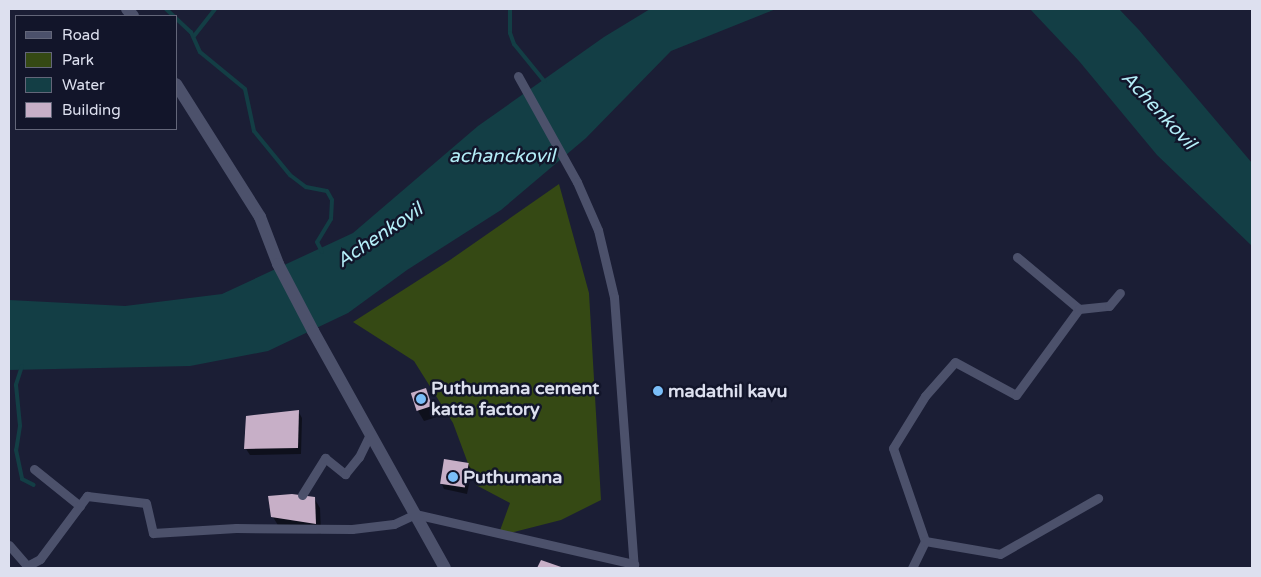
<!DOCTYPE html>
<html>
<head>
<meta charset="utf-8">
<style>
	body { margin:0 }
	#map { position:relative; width:1261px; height:577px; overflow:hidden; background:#1b1e35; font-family:"Varela Round",sans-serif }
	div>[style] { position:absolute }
	.green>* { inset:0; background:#354914 }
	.water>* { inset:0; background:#133e45 }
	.shadow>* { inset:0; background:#0007 }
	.stream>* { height:4px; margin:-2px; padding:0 2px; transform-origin:2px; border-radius:2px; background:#133e45 }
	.building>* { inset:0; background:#c7afc7; transform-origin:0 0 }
	.street>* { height:9px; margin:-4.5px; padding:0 4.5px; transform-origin:4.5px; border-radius:4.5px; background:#4c516b }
	.secondary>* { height:12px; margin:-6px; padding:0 6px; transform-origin:6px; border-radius:6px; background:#4c516b }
	.dots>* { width:14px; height:14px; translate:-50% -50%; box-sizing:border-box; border:2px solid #12152a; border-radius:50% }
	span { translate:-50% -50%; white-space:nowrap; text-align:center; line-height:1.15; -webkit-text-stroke:5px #12152a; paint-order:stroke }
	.poi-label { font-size:18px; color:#dde0ef; font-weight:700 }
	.left { translate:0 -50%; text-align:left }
	.water-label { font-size:19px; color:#b4eef8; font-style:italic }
	.frame { position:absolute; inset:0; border:10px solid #dde0ef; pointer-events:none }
	.legend { position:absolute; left:15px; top:15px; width:162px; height:115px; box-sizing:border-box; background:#12152a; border:1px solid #636679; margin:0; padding:6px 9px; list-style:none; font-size:15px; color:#dde0ef }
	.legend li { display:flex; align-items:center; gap:10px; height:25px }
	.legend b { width:25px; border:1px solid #636679 }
</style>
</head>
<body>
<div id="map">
	<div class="green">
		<i style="clip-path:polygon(559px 184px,589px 293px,601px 500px,561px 520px,498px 536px,510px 503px,476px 485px,453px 423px,414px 361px,353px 322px,450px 260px)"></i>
	</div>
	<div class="water">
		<i style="clip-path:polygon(650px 9px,776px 9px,671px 51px,586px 138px,501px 210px,407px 270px,348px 313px,268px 351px,190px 366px,9px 370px,9px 300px,125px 306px,222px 294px,353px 233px,478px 126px,604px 37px)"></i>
		<i style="clip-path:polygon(1030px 9px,1119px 9px,1139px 30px,1252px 163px,1252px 246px,1157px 155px,1079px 61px)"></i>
	</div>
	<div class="shadow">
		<i style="clip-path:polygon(425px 389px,437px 417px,424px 421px,418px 411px)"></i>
		<i style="clip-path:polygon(298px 411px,302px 418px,301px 454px,250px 455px,246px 449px)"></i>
		<i style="clip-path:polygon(468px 464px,472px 470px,467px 494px,444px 489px,441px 482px)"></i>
		<i style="clip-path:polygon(314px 498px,320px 508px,321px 534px,279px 527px,273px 517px)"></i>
	</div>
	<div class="stream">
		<i style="left:166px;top:9px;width:34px;rotate:43deg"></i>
		<i style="left:191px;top:32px;width:22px;rotate:66deg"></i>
		<i style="left:200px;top:52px;width:58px;rotate:39.4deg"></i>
		<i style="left:245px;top:89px;width:43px;rotate:77.9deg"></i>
		<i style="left:254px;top:131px;width:57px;rotate:50.7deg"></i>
		<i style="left:290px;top:175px;width:20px;rotate:37deg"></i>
		<i style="left:306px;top:187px;width:21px;rotate:11deg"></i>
		<i style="left:327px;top:191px;width:10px;rotate:61deg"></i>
		<i style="left:332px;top:200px;width:19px;rotate:93deg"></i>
		<i style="left:331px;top:219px;width:27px;rotate:121deg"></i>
		<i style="left:317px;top:242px;width:11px;rotate:63deg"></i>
		<i style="left:510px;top:9px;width:24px;rotate:90deg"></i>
		<i style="left:510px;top:33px;width:12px;rotate:70deg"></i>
		<i style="left:514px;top:44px;width:49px;rotate:50.8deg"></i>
		<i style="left:194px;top:36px;width:34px;rotate:-52deg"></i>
		<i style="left:22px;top:366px;width:20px;rotate:108deg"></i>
		<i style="left:16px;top:385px;width:41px;rotate:84.4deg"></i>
		<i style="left:20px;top:426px;width:24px;rotate:99deg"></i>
		<i style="left:16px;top:450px;width:30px;rotate:78deg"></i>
		<i style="left:22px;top:479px;width:13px;rotate:27deg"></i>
	</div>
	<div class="building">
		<i style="left:426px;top:388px;width:19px;height:16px;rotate:72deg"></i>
		<i style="clip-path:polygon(299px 410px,298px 448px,244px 449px,246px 416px)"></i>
		<i style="left:444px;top:459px;width:25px;height:25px;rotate:9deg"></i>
		<i style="clip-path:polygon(292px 494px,315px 497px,316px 524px,271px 517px,268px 496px)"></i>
		<i style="clip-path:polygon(541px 560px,564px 568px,537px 568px)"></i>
	</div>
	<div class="street">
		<i style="left:518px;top:76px;width:121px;rotate:60.9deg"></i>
		<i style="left:577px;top:182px;width:52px;rotate:66.4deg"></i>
		<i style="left:598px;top:230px;width:69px;rotate:76.6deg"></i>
		<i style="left:614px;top:297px;width:272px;rotate:85.8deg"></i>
		<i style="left:1017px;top:257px;width:81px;rotate:40deg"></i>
		<i style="left:34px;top:469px;width:59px;rotate:38.8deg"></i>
		<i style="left:302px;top:495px;width:44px;rotate:-58.1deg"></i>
		<i style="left:325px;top:458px;width:26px;rotate:39deg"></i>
		<i style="left:345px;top:474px;width:22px;rotate:-51deg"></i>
		<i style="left:359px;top:457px;width:25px;rotate:-64deg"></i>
		<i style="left:925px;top:541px;width:98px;rotate:-109deg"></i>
		<i style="left:893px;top:448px;width:61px;rotate:-58.4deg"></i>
		<i style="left:925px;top:396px;width:45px;rotate:-48.6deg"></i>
		<i style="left:955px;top:362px;width:69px;rotate:28.4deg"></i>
		<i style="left:1016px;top:395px;width:107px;rotate:-53.8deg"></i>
		<i style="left:1079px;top:309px;width:30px;rotate:-6deg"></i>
		<i style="left:1109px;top:306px;width:17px;rotate:-50deg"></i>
		<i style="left:9px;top:545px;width:28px;rotate:49deg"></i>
		<i style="left:27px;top:566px;width:15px;rotate:-28deg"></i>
		<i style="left:40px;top:559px;width:79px;rotate:-53.3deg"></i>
		<i style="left:87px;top:496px;width:59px;rotate:6.8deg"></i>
		<i style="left:146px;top:503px;width:31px;rotate:77deg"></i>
		<i style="left:153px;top:533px;width:83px;rotate:-3.4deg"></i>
		<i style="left:236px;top:528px;width:116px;rotate:0.5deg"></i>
		<i style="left:352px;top:529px;width:42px;rotate:-6.8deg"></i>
		<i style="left:394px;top:524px;width:23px;rotate:-25deg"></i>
		<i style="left:415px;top:514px;width:225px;rotate:12.9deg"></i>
		<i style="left:912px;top:568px;width:30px;rotate:-64deg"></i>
		<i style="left:925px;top:541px;width:76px;rotate:9.8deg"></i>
		<i style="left:1000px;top:554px;width:113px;rotate:-29.7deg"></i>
	</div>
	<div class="secondary">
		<i style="left:127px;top:9px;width:9px;rotate:49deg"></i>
		<i style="left:176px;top:84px;width:157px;rotate:57.7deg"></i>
		<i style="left:260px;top:217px;width:50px;rotate:69deg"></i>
		<i style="left:278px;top:264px;width:76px;rotate:62.4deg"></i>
		<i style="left:313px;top:331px;width:271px;rotate:60.9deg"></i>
	</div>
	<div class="dots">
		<i style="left:658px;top:391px;background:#7abef8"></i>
		<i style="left:421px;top:399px;background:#7abef8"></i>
		<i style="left:453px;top:477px;background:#7abef8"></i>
	</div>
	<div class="poi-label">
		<span class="left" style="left:431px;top:399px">Puthumana cement<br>katta factory</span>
		<span class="left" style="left:668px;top:391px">madathil kavu</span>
		<span class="left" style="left:463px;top:477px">Puthumana</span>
	</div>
	<div class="water-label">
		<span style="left:1158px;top:111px;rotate:47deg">Achenkovil</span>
		<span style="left:502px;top:157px">achanckovil</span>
		<span style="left:380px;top:236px;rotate:-34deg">Achenkovil</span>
	</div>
	<div class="frame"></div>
	<ul class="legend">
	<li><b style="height:6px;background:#4c516b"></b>Road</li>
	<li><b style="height:14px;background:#354914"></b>Park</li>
	<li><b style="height:14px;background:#133e45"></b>Water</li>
	<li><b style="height:14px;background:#c7afc7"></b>Building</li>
	</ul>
</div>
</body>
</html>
